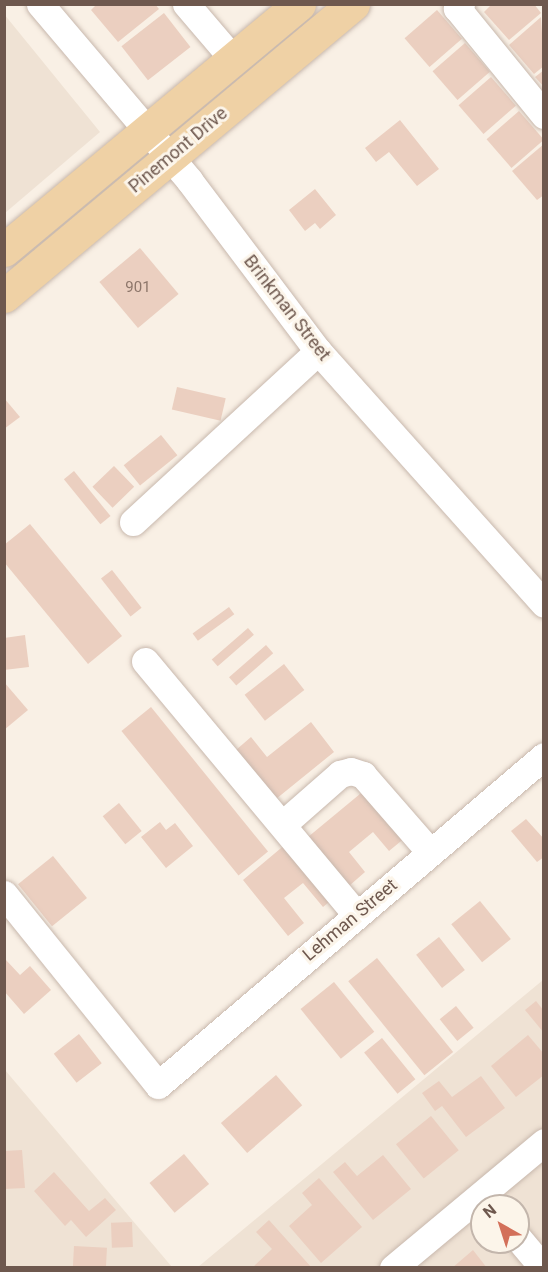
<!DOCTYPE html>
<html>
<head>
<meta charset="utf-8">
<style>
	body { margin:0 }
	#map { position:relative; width:548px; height:1272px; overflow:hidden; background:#f9f0e5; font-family:Roboto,sans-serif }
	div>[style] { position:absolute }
	.residential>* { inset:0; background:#efe2d4 }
	.building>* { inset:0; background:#ebcfc0; transform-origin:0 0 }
	.roads { filter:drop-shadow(0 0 2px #c8b8ad) drop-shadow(0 0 2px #c8b8ad) }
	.minor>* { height:27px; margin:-13.5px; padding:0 13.5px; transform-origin:13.5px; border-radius:13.5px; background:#fff }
	.major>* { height:33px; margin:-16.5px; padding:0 16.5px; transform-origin:16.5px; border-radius:16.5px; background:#efd1a5 }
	span { translate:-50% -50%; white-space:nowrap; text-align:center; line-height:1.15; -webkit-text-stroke:6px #fcf5ea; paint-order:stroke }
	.number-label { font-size:15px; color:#8d766a }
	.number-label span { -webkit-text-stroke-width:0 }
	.street-label { font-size:18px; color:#6e584e }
	.frame { position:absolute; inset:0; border:6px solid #6e584e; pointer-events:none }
	.north { position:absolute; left:470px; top:1194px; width:60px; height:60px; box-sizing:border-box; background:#fcf5ea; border:2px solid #c3b6ac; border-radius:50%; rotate:321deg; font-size:16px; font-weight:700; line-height:24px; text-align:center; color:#6e584e }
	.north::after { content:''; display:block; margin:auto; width:21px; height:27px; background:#d3705a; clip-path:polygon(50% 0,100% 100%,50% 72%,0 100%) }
</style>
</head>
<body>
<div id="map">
	<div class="residential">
		<i style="clip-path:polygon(4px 14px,100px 132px,5px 213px,4px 213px)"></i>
		<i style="clip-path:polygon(evenodd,543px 980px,543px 1267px,198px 1267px,543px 980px,482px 1206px,518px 1206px,518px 1242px,482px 1242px,482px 1206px)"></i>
		<i style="clip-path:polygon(5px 1070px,172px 1267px,5px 1267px)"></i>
	</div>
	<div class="building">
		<i style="clip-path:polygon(97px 4px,155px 4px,159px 9px,118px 42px,91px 10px)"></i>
		<i style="clip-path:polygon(492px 4px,534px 4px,541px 13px,509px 40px,484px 12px)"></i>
		<i style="left:437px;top:10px;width:38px;height:43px;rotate:49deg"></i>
		<i style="left:164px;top:13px;width:43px;height:54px;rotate:52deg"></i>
		<i style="clip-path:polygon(541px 17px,544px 66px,534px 74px,509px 45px)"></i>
		<i style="left:465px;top:43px;width:38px;height:43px;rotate:49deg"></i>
		<i style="clip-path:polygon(544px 70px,544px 87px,535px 77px)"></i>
		<i style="left:491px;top:77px;width:38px;height:43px;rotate:49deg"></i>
		<i style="left:519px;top:111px;width:38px;height:43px;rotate:49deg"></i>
		<i style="clip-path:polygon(400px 120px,439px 169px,417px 186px,389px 152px,376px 162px,365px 148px)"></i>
		<i style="clip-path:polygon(544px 144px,544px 195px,537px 200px,512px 171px)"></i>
		<i style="clip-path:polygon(315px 189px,336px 215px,320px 229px,315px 223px,305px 231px,289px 210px)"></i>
		<i style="left:140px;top:248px;width:60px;height:53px;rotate:50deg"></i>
		<i style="left:177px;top:387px;width:50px;height:23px;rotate:13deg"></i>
		<i style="clip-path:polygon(4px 398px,20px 417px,4px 429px)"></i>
		<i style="left:161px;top:435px;width:26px;height:48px;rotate:51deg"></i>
		<i style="left:114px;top:466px;width:29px;height:30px;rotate:46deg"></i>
		<i style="left:74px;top:471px;width:58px;height:13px;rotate:51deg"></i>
		<i style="clip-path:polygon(30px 524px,122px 636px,88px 664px,4px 562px,4px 545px)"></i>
		<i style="left:112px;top:570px;width:48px;height:14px;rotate:52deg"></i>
		<i style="left:229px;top:607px;width:9px;height:45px;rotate:54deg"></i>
		<i style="left:248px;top:628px;width:9px;height:48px;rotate:49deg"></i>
		<i style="clip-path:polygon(25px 635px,29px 667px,4px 670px,4px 638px)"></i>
		<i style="left:266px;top:645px;width:11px;height:49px;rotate:49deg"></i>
		<i style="left:284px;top:664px;width:33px;height:50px;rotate:52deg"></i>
		<i style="clip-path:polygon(4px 682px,28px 710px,4px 730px)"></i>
		<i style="left:151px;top:707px;width:186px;height:38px;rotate:51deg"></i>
		<i style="clip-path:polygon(311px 722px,334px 752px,276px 799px,236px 750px,251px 737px,267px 757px)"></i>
		<i style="clip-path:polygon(366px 789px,406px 837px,389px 851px,373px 832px,349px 852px,365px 872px,349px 886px,308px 837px)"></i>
		<i style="left:119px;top:803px;width:36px;height:21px;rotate:51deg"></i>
		<i style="clip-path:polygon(526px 819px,544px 839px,544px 857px,537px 862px,511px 831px)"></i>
		<i style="clip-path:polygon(160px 822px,166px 830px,175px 823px,193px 846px,166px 868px,141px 837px)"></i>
		<i style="clip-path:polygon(293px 838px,339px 894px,323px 907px,303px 883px,284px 898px,304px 923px,288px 936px,243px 880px)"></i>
		<i style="left:53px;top:856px;width:54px;height:45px;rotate:51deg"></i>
		<i style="left:480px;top:901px;width:49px;height:37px;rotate:51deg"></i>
		<i style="left:439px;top:937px;width:42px;height:29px;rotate:52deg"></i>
		<i style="left:377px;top:958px;width:121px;height:37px;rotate:51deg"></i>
		<i style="clip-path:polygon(6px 960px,20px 975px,30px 966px,51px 990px,24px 1014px,4px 991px)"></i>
		<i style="left:334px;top:982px;width:64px;height:43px;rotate:51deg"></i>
		<i style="clip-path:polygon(536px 1001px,544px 1011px,544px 1033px,525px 1010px)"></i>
		<i style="left:456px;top:1006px;width:28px;height:21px;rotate:51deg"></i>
		<i style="left:79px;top:1034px;width:37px;height:32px;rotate:52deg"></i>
		<i style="clip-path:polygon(528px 1035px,544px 1054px,544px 1075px,516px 1097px,491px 1066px)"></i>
		<i style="left:382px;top:1038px;width:53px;height:23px;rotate:51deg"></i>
		<i style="left:276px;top:1075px;width:40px;height:73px;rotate:49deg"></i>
		<i style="clip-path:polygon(481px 1076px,505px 1108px,466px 1137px,442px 1106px,435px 1111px,422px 1093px,439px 1081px,452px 1097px)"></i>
		<i style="left:431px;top:1116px;width:44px;height:45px;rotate:51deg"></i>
		<i style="clip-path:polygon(22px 1150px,25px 1188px,4px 1189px,4px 1151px)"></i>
		<i style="left:184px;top:1154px;width:39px;height:45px;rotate:50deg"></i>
		<i style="clip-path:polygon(383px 1155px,411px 1189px,373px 1220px,333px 1172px,345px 1162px,357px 1176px)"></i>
		<i style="clip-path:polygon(54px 1172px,89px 1211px,105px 1198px,116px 1210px,86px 1237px,71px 1220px,65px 1226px,34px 1191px)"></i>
		<i style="clip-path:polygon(319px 1178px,362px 1227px,321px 1263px,289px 1226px,312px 1205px,302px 1193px)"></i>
		<i style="clip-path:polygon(269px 1220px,312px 1268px,252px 1268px,272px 1249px,256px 1232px)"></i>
		<i style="left:132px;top:1222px;width:25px;height:21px;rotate:88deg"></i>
		<i style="left:74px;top:1246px;width:33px;height:22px;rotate:3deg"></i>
		<i style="clip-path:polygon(473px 1250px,487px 1268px,452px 1268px)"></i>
	</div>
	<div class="roads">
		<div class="minor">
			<i style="left:40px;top:4px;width:231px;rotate:49.7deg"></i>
			<i style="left:189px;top:180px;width:214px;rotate:53deg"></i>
			<i style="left:318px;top:351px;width:339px;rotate:48.2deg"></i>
			<i style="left:186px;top:4px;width:72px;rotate:49.5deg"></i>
			<i style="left:461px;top:4px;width:6px;rotate:135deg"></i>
			<i style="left:457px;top:8px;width:138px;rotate:50.9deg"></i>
			<i style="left:133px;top:522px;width:252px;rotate:-42.7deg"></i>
			<i style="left:145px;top:661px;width:329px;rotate:50.2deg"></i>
			<i style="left:283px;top:824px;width:76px;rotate:-41.3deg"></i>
			<i style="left:340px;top:774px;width:11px;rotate:-15deg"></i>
			<i style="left:351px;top:771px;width:13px;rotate:18deg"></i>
			<i style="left:363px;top:775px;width:102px;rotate:49deg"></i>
			<i style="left:4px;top:894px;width:245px;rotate:51.1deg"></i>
			<i style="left:158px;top:1085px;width:507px;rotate:-40.44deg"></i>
			<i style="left:518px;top:1238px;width:39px;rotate:50deg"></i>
			<i style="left:393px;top:1268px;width:197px;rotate:-39.8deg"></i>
		</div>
		<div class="major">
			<i style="left:4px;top:250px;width:384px;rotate:-39.8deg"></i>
			<i style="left:4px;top:296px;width:455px;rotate:-39.9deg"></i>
		</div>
	</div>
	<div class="number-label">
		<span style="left:138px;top:288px">901</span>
	</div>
	<div class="street-label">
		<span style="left:178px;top:150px;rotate:-40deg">Pinemont Drive</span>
		<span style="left:287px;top:308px;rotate:52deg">Brinkman Street</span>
		<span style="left:350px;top:920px;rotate:-40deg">Lehman Street</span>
	</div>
	<div class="frame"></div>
	<div class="north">N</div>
</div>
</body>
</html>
